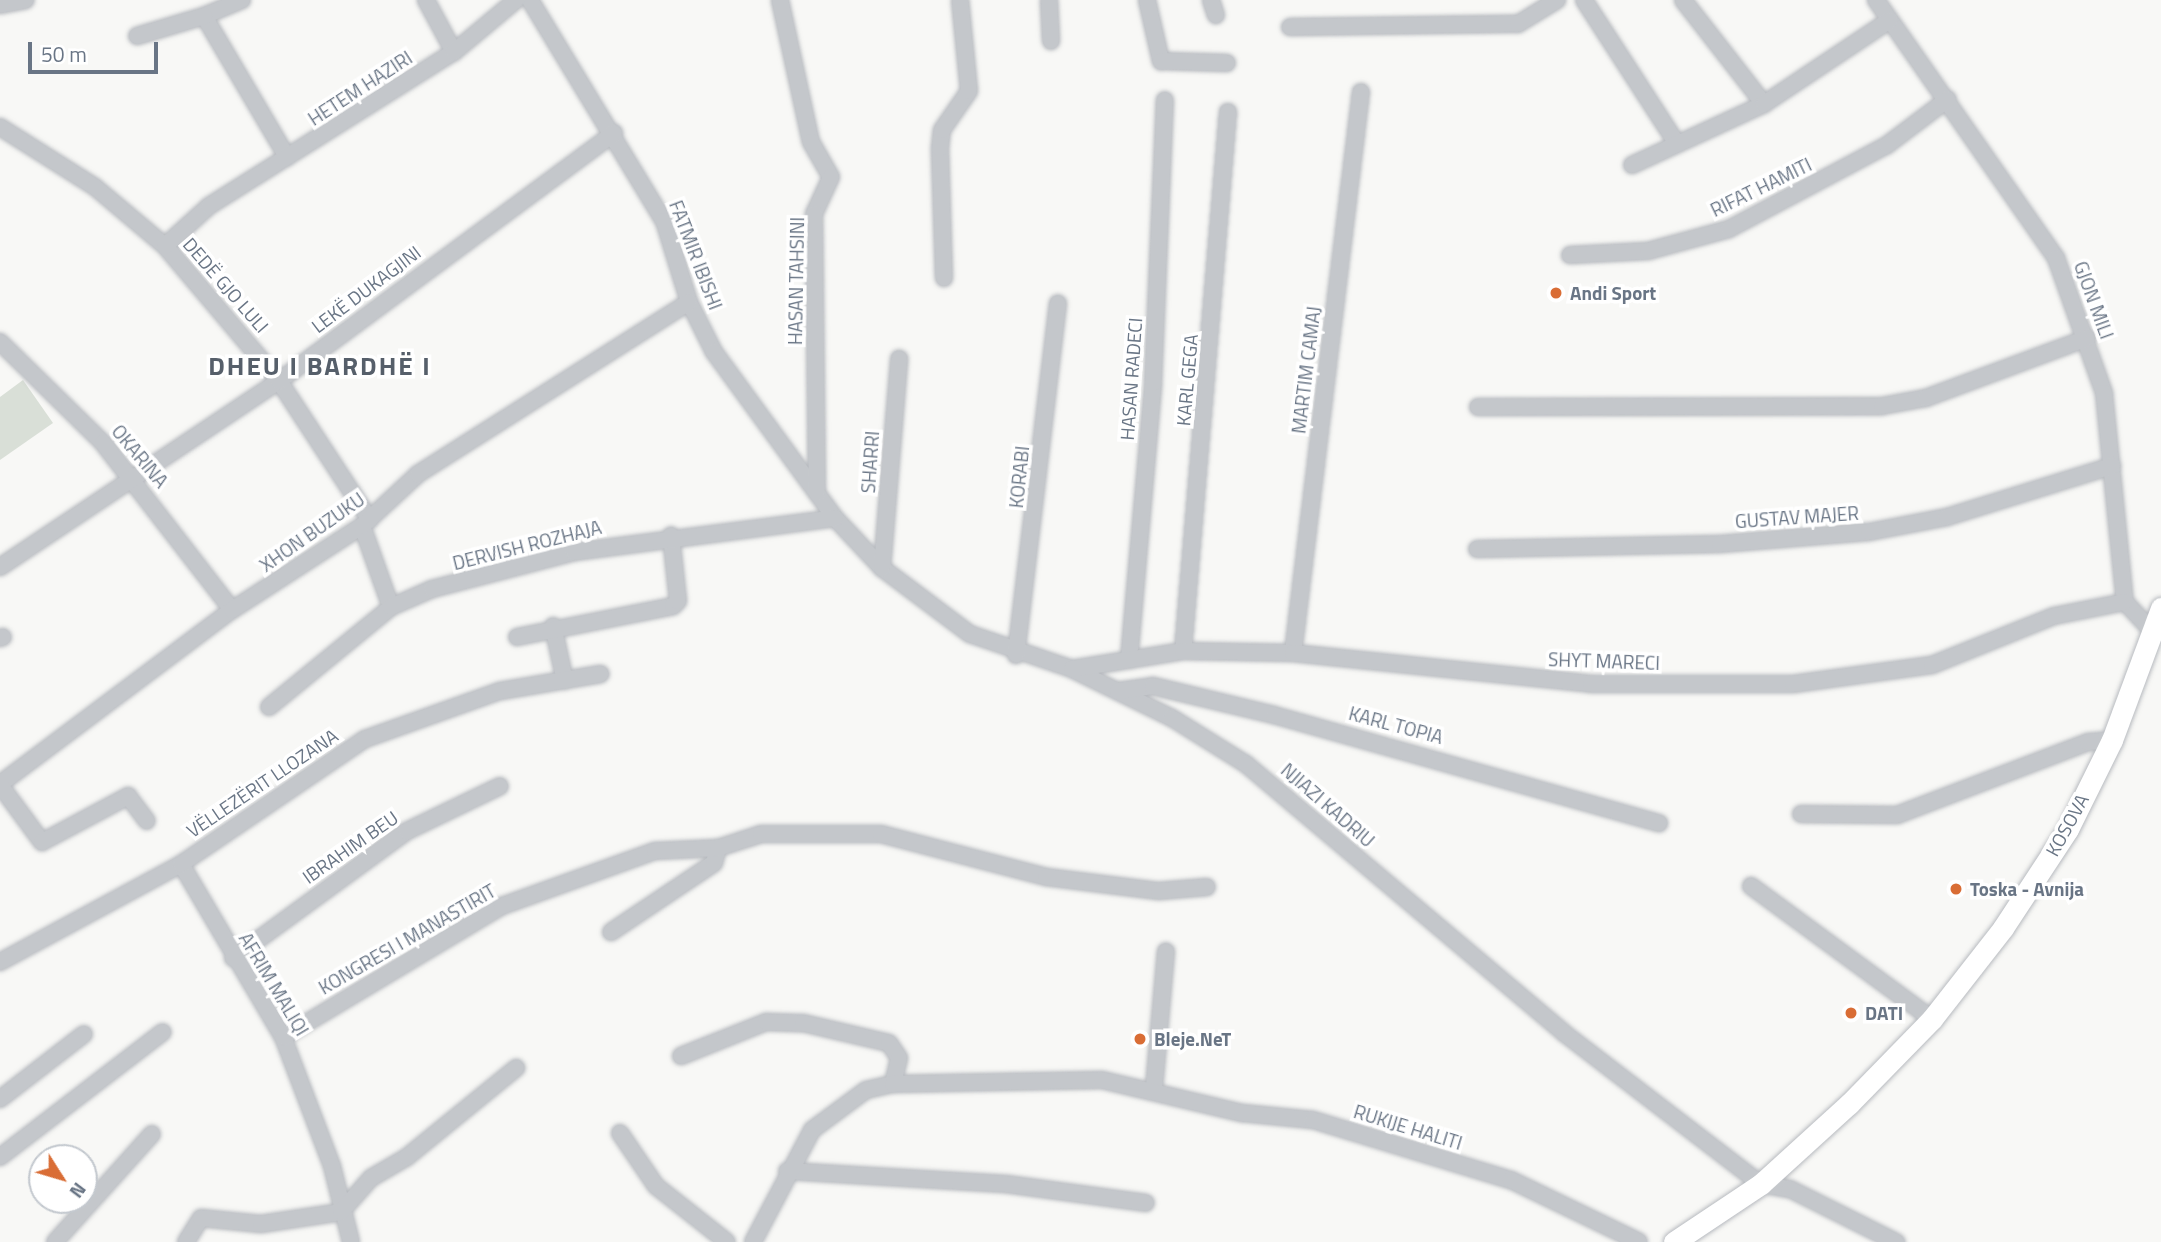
<!DOCTYPE html>
<html>
<head>
<meta charset="utf-8">
<style>
	body { margin:0 }
	#map { position:relative; width:2161px; height:1242px; overflow:hidden; background:#f8f8f6; font-family:"Titillium Web",sans-serif }
	div>[style] { position:absolute }
	.green>* { inset:0; background:#d9dfd7 }
	.roads { filter:drop-shadow(0 0 2px #b7babf) drop-shadow(0 0 2px #b7babf) }
	.street>* { height:16px; margin:-8px; padding:0 8px; transform-origin:8px; border-radius:8px; background:#c4c7cb }
	.secondary>* { height:21px; margin:-10.5px; padding:0 10.5px; transform-origin:10.5px; border-radius:10.5px; background:#fff }
	.dots>* { width:19px; height:19px; translate:-50% -50%; box-sizing:border-box; border:4px solid #fff; border-radius:50% }
	span { translate:-50% -50%; white-space:nowrap; text-align:center; line-height:1.15; -webkit-text-stroke:7px #fff; paint-order:stroke }
	.street-label { font-size:19px; color:#697585 }
	.poi-label { font-size:19px; color:#697585; font-weight:700 }
	.left { translate:0 -50%; text-align:left }
	.district-label { font-size:26px; color:#565f6a; font-weight:700; letter-spacing:2px }
	.north { position:absolute; left:28px; top:1144px; width:70px; height:70px; box-sizing:border-box; background:#fff; border:2px solid #c3c8ce; border-radius:50%; rotate:127deg; font-size:19px; font-weight:700; line-height:28px; text-align:center; color:#697585 }
	.north::after { content:''; display:block; margin:auto; width:24px; height:32px; background:#d96d35; clip-path:polygon(50% 0,100% 100%,50% 72%,0 100%) }
	.scale { position:absolute; left:28px; top:42px; width:130px; height:32px; box-sizing:border-box; border:4px solid #697585; border-top:0; padding-left:9px; font-size:21px; line-height:24px; white-space:nowrap; color:#697585; -webkit-text-stroke:5px #fff; paint-order:stroke }
</style>
</head>
<body>
<div id="map">
	<div class="green">
		<i style="clip-path:polygon(23px 380px,53px 423px,0 460px,0 397px)"></i>
	</div>
	<div class="roads">
		<div class="street">
			<i style="left:242px;top:0;width:41px;rotate:157.2deg"></i>
			<i style="left:204px;top:16px;width:164px;rotate:59.5deg"></i>
			<i style="left:426px;top:0;width:59px;rotate:61.7deg"></i>
			<i style="left:530px;top:0;width:258px;rotate:58.8deg"></i>
			<i style="left:664px;top:221px;width:85px;rotate:72.8deg"></i>
			<i style="left:689px;top:302px;width:56px;rotate:63.4deg"></i>
			<i style="left:714px;top:352px;width:205px;rotate:53.9deg"></i>
			<i style="left:835px;top:518px;width:69px;rotate:46.8deg"></i>
			<i style="left:882px;top:568px;width:110px;rotate:36.9deg"></i>
			<i style="left:970px;top:634px;width:108px;rotate:18.9deg"></i>
			<i style="left:1072px;top:669px;width:111px;rotate:26.1deg"></i>
			<i style="left:1172px;top:718px;width:87px;rotate:31.9deg"></i>
			<i style="left:1246px;top:764px;width:417px;rotate:40.2deg"></i>
			<i style="left:1564px;top:1033px;width:248px;rotate:37.5deg"></i>
			<i style="left:1761px;top:1184px;width:29px;rotate:10deg"></i>
			<i style="left:1790px;top:1189px;width:119px;rotate:26.6deg"></i>
			<i style="left:780px;top:0;width:145px;rotate:77.7deg"></i>
			<i style="left:811px;top:142px;width:40px;rotate:60.3deg"></i>
			<i style="left:831px;top:177px;width:41px;rotate:114.7deg"></i>
			<i style="left:814px;top:214px;width:279px;rotate:89.4deg"></i>
			<i style="left:1049px;top:0;width:41px;rotate:87.2deg"></i>
			<i style="left:1147px;top:0;width:63px;rotate:77.1deg"></i>
			<i style="left:1161px;top:61px;width:66px;rotate:1.7deg"></i>
			<i style="left:1211px;top:0;width:16px;rotate:72deg"></i>
			<i style="left:1584px;top:0;width:169px;rotate:57.1deg"></i>
			<i style="left:1683px;top:0;width:132px;rotate:52.1deg"></i>
			<i style="left:1876px;top:0;width:315px;rotate:55.1deg"></i>
			<i style="left:2056px;top:258px;width:143px;rotate:70.4deg"></i>
			<i style="left:2104px;top:393px;width:210px;rotate:84.3deg"></i>
			<i style="left:2125px;top:602px;width:42px;rotate:46.9deg"></i>
			<i style="left:0;top:5px;width:26px;rotate:-11deg"></i>
			<i style="left:1290px;top:27px;width:228px;rotate:-0.8deg"></i>
			<i style="left:1518px;top:24px;width:46px;rotate:-31.6deg"></i>
			<i style="left:137px;top:36px;width:70px;rotate:-16.6deg"></i>
			<i style="left:0;top:127px;width:112px;rotate:32.3deg"></i>
			<i style="left:95px;top:187px;width:92px;rotate:40.1deg"></i>
			<i style="left:165px;top:246px;width:177px;rotate:49.8deg"></i>
			<i style="left:279px;top:381px;width:166px;rotate:56.8deg"></i>
			<i style="left:1632px;top:165px;width:145px;rotate:-24.8deg"></i>
			<i style="left:1764px;top:104px;width:151px;rotate:-33.7deg"></i>
			<i style="left:165px;top:246px;width:59px;rotate:-42.3deg"></i>
			<i style="left:209px;top:206px;width:289px;rotate:-32.2deg"></i>
			<i style="left:454px;top:52px;width:81px;rotate:-40deg"></i>
			<i style="left:1570px;top:255px;width:78px;rotate:-2.9deg"></i>
			<i style="left:1648px;top:251px;width:84px;rotate:-15.2deg"></i>
			<i style="left:1729px;top:229px;width:179px;rotate:-28deg"></i>
			<i style="left:1887px;top:145px;width:76px;rotate:-37deg"></i>
			<i style="left:944px;top:278px;width:130px;rotate:-91.8deg"></i>
			<i style="left:940px;top:148px;width:18px;rotate:-84deg"></i>
			<i style="left:942px;top:130px;width:47px;rotate:-55.3deg"></i>
			<i style="left:969px;top:91px;width:91px;rotate:-95.6deg"></i>
			<i style="left:0;top:342px;width:144px;rotate:44.4deg"></i>
			<i style="left:103px;top:443px;width:211px;rotate:52.3deg"></i>
			<i style="left:1478px;top:407px;width:404px;rotate:-0.1deg"></i>
			<i style="left:1882px;top:406px;width:45px;rotate:-10.3deg"></i>
			<i style="left:1926px;top:398px;width:172px;rotate:-20.4deg"></i>
			<i style="left:362px;top:526px;width:86px;rotate:70.3deg"></i>
			<i style="left:1477px;top:549px;width:243px;rotate:-1.2deg"></i>
			<i style="left:1720px;top:544px;width:149px;rotate:-4.6deg"></i>
			<i style="left:1869px;top:532px;width:79px;rotate:-10.9deg"></i>
			<i style="left:1947px;top:517px;width:173px;rotate:-17.2deg"></i>
			<i style="left:0;top:567px;width:335px;rotate:-33.7deg"></i>
			<i style="left:279px;top:381px;width:417px;rotate:-36.5deg"></i>
			<i style="left:882px;top:568px;width:210px;rotate:-85.3deg"></i>
			<i style="left:553px;top:626px;width:56px;rotate:77.7deg"></i>
			<i style="left:517px;top:637px;width:159px;rotate:-11.2deg"></i>
			<i style="left:673px;top:606px;width:7px;rotate:-45deg"></i>
			<i style="left:678px;top:601px;width:66px;rotate:-96.1deg"></i>
			<i style="left:0;top:638px;width:3px;rotate:-18deg"></i>
			<i style="left:1183px;top:651px;width:541px;rotate:-85.23deg"></i>
			<i style="left:1293px;top:653px;width:565px;rotate:-83.09deg"></i>
			<i style="left:1016px;top:655px;width:354px;rotate:-83.2deg"></i>
			<i style="left:1129px;top:660px;width:278px;rotate:-85deg"></i>
			<i style="left:1153px;top:383px;width:283px;rotate:-87.6deg"></i>
			<i style="left:1072px;top:669px;width:112px;rotate:-9.2deg"></i>
			<i style="left:1183px;top:651px;width:110px;rotate:1deg"></i>
			<i style="left:1293px;top:653px;width:300px;rotate:5.9deg"></i>
			<i style="left:1591px;top:684px;width:202px"></i>
			<i style="left:1793px;top:684px;width:140px;rotate:-7.8deg"></i>
			<i style="left:1932px;top:665px;width:131px;rotate:-21.9deg"></i>
			<i style="left:2054px;top:616px;width:72px;rotate:-11.2deg"></i>
			<i style="left:1118px;top:691px;width:35px;rotate:-8deg"></i>
			<i style="left:1153px;top:686px;width:124px;rotate:13.5deg"></i>
			<i style="left:1274px;top:715px;width:400px;rotate:15.7deg"></i>
			<i style="left:269px;top:707px;width:158px;rotate:-39.3deg"></i>
			<i style="left:391px;top:607px;width:45px;rotate:-23.7deg"></i>
			<i style="left:432px;top:589px;width:147px;rotate:-14.6deg"></i>
			<i style="left:574px;top:552px;width:263px;rotate:-7.4deg"></i>
			<i style="left:0;top:784px;width:290px;rotate:-36.9deg"></i>
			<i style="left:232px;top:610px;width:155px;rotate:-32.9deg"></i>
			<i style="left:362px;top:526px;width:76px;rotate:-42.9deg"></i>
			<i style="left:418px;top:474px;width:321px;rotate:-32.4deg"></i>
			<i style="left:0;top:785px;width:71px;rotate:53.6deg"></i>
			<i style="left:42px;top:842px;width:98px;rotate:-28.1deg"></i>
			<i style="left:128px;top:796px;width:31px;rotate:53deg"></i>
			<i style="left:1801px;top:814px;width:96px;rotate:0.6deg"></i>
			<i style="left:1897px;top:815px;width:204px;rotate:-20.9deg"></i>
			<i style="left:2088px;top:742px;width:24px;rotate:-5deg"></i>
			<i style="left:181px;top:864px;width:201px;rotate:59.5deg"></i>
			<i style="left:283px;top:1037px;width:138px;rotate:69.2deg"></i>
			<i style="left:332px;top:1166px;width:78px;rotate:76deg"></i>
			<i style="left:1751px;top:886px;width:225px;rotate:36.3deg"></i>
			<i style="left:611px;top:932px;width:124px;rotate:-33.8deg"></i>
			<i style="left:714px;top:863px;width:16px;rotate:-75deg"></i>
			<i style="left:233px;top:958px;width:215px;rotate:-36.1deg"></i>
			<i style="left:407px;top:831px;width:103px;rotate:-25.8deg"></i>
			<i style="left:0;top:962px;width:206px;rotate:-28.4deg"></i>
			<i style="left:181px;top:864px;width:222px;rotate:-34.2deg"></i>
			<i style="left:365px;top:739px;width:143px;rotate:-19.6deg"></i>
			<i style="left:500px;top:691px;width:102px;rotate:-9.6deg"></i>
			<i style="left:283px;top:1037px;width:255px;rotate:-30.9deg"></i>
			<i style="left:502px;top:906px;width:163px;rotate:-19.8deg"></i>
			<i style="left:655px;top:851px;width:63px;rotate:-2.7deg"></i>
			<i style="left:718px;top:848px;width:45px;rotate:-18deg"></i>
			<i style="left:761px;top:834px;width:120px"></i>
			<i style="left:881px;top:834px;width:171px;rotate:14.6deg"></i>
			<i style="left:1046px;top:877px;width:114px;rotate:7.1deg"></i>
			<i style="left:1159px;top:891px;width:48px;rotate:-4.8deg"></i>
			<i style="left:681px;top:1056px;width:92px;rotate:-21.8deg"></i>
			<i style="left:766px;top:1022px;width:37px;rotate:2deg"></i>
			<i style="left:803px;top:1023px;width:88px;rotate:13.1deg"></i>
			<i style="left:889px;top:1043px;width:18px;rotate:56deg"></i>
			<i style="left:899px;top:1058px;width:27px;rotate:103deg"></i>
			<i style="left:1154px;top:1088px;width:137px;rotate:-85deg"></i>
			<i style="left:0;top:1099px;width:106px;rotate:-37.7deg"></i>
			<i style="left:620px;top:1133px;width:64px;rotate:55.8deg"></i>
			<i style="left:656px;top:1186px;width:90px;rotate:38.3deg"></i>
			<i style="left:0;top:1157px;width:205px;rotate:-37.5deg"></i>
			<i style="left:787px;top:1171px;width:219px;rotate:3.4deg"></i>
			<i style="left:1006px;top:1184px;width:141px;rotate:7.7deg"></i>
			<i style="left:55px;top:1242px;width:145px;rotate:-48.1deg"></i>
			<i style="left:186px;top:1242px;width:28px;rotate:-58deg"></i>
			<i style="left:201px;top:1218px;width:60px;rotate:5.7deg"></i>
			<i style="left:261px;top:1224px;width:81px;rotate:-8.5deg"></i>
			<i style="left:341px;top:1212px;width:45px;rotate:-48.6deg"></i>
			<i style="left:371px;top:1178px;width:42px;rotate:-30.3deg"></i>
			<i style="left:407px;top:1157px;width:141px;rotate:-39.2deg"></i>
			<i style="left:753px;top:1242px;width:127px;rotate:-62.2deg"></i>
			<i style="left:812px;top:1130px;width:67px;rotate:-36.5deg"></i>
			<i style="left:866px;top:1090px;width:28px;rotate:-13deg"></i>
			<i style="left:893px;top:1084px;width:209px;rotate:-1.1deg"></i>
			<i style="left:1102px;top:1080px;width:144px;rotate:13.3deg"></i>
			<i style="left:1242px;top:1113px;width:71px;rotate:5.6deg"></i>
			<i style="left:1313px;top:1120px;width:207px;rotate:16.9deg"></i>
			<i style="left:1511px;top:1180px;width:142px;rotate:25.8deg"></i>
		</div>
		<div class="secondary">
			<i style="left:1674px;top:1242px;width:105px;rotate:-33.7deg"></i>
			<i style="left:1761px;top:1184px;width:119px;rotate:-42.3deg"></i>
			<i style="left:1849px;top:1104px;width:119px;rotate:-45.7deg"></i>
			<i style="left:1932px;top:1019px;width:115px;rotate:-52deg"></i>
			<i style="left:2003px;top:928px;width:118px;rotate:-56.7deg"></i>
			<i style="left:2068px;top:829px;width:99px;rotate:-63.7deg"></i>
			<i style="left:2112px;top:740px;width:141px;rotate:-69.6deg"></i>
		</div>
	</div>
	<div class="dots">
		<i style="left:1556px;top:293px;background:#d96d35"></i>
		<i style="left:1956px;top:889px;background:#d96d35"></i>
		<i style="left:1851px;top:1013px;background:#d96d35"></i>
		<i style="left:1140px;top:1039px;background:#d96d35"></i>
	</div>
	<div class="street-label">
		<span style="left:360px;top:88px;rotate:-33deg">HETEM HAZIRI</span>
		<span style="left:1761px;top:187px;rotate:-26deg">RIFAT HAMITI</span>
		<span style="left:696px;top:255px;rotate:69deg">FATMIR IBISHI</span>
		<span style="left:796px;top:281px;rotate:-89deg">HASAN TAHSINI</span>
		<span style="left:226px;top:285px;rotate:49deg">DEDË GJO LULI</span>
		<span style="left:366px;top:289px;rotate:-37deg">LEKË DUKAGJINI</span>
		<span style="left:2094px;top:300px;rotate:70deg">GJON MILI</span>
		<span style="left:1306px;top:370px;rotate:-83deg">MARTIM CAMAJ</span>
		<span style="left:1131px;top:379px;rotate:-86deg">HASAN RADECI</span>
		<span style="left:1187px;top:380px;rotate:-85deg">KARL GEGA</span>
		<span style="left:140px;top:456px;rotate:50deg">OKARINA</span>
		<span style="left:870px;top:462px;rotate:-86deg">SHARRI</span>
		<span style="left:1019px;top:477px;rotate:-84deg">KORABI</span>
		<span style="left:1797px;top:517px;rotate:-4deg">GUSTAV MAJER</span>
		<span style="left:312px;top:532px;rotate:-35deg">XHON BUZUKU</span>
		<span style="left:527px;top:545px;rotate:-14deg">DERVISH ROZHAJA</span>
		<span style="left:1604px;top:661px;rotate:2deg">SHYT MARECI</span>
		<span style="left:1396px;top:725px;rotate:15deg">KARL TOPIA</span>
		<span style="left:262px;top:783px;rotate:-34deg">VËLLEZËRIT LLOZANA</span>
		<span style="left:1328px;top:805px;rotate:41deg">NJIAZI KADRIU</span>
		<span style="left:2067px;top:825px;rotate:-61deg">KOSOVA</span>
		<span style="left:350px;top:847px;rotate:-35deg">IBRAHIM BEU</span>
		<span style="left:407px;top:939px;rotate:-30deg">KONGRESI I MANASTIRIT</span>
		<span style="left:274px;top:984px;rotate:59deg">AFRIM MALIQI</span>
		<span style="left:1408px;top:1127px;rotate:17deg">RUKIJE HALITI</span>
	</div>
	<div class="poi-label">
		<span class="left" style="left:1570px;top:293px">Andi Sport</span>
		<span class="left" style="left:1970px;top:889px">Toska - Avnija</span>
		<span class="left" style="left:1865px;top:1013px">DATI</span>
		<span class="left" style="left:1154px;top:1039px">Bleje.NeT</span>
	</div>
	<div class="district-label">
		<span style="left:320px;top:366px">DHEU I BARDHË I</span>
	</div>
	<div class="north">N</div>
	<div class="scale">50 m</div>
</div>
</body>
</html>
